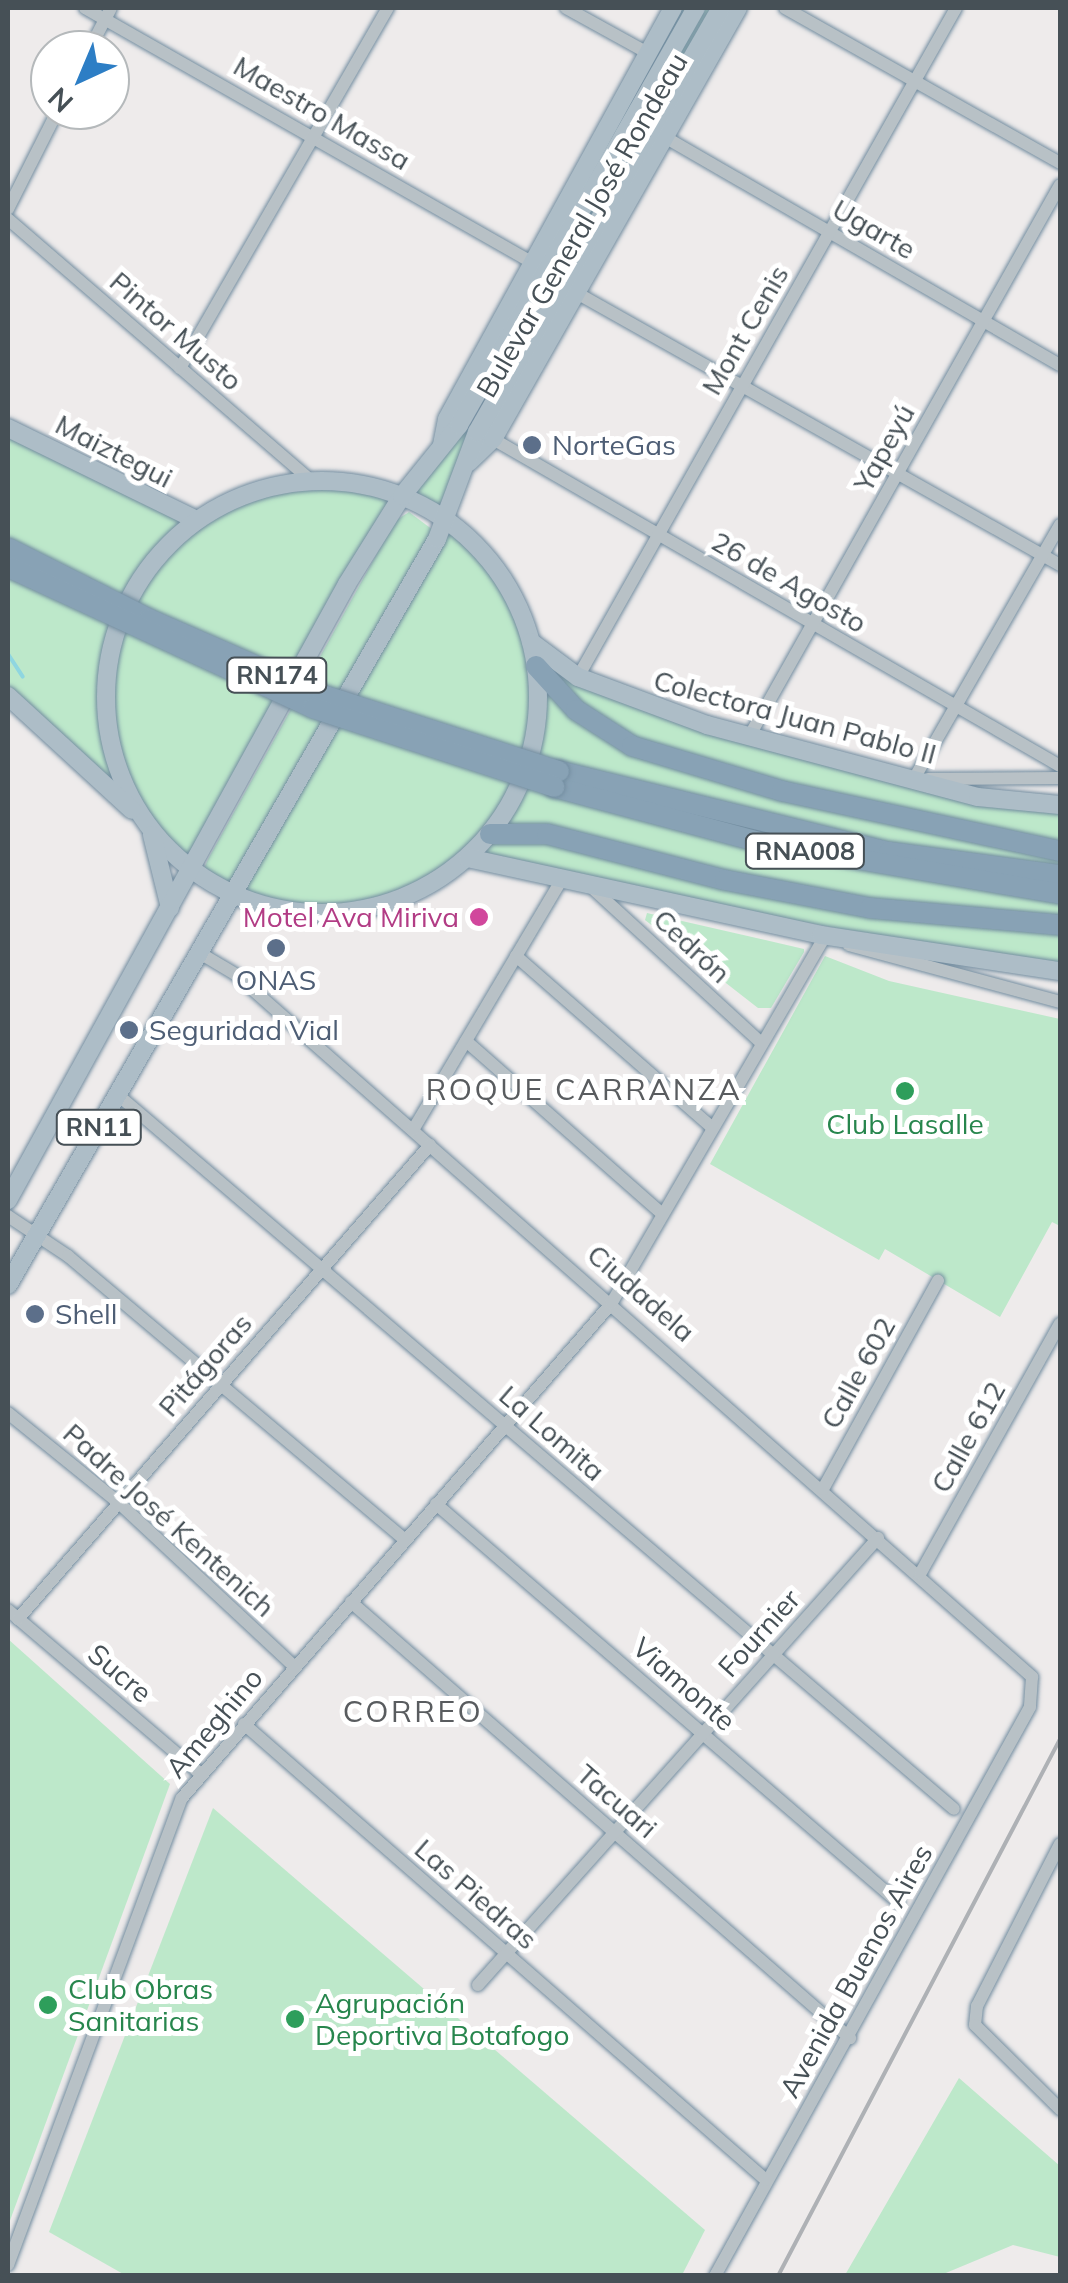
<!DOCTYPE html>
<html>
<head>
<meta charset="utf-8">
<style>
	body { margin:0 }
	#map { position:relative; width:1068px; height:2283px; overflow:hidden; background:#eeebeb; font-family:Mulish,sans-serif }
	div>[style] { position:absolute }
	.green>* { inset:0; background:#bde8ca }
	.stream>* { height:4px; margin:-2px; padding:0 2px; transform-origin:2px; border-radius:2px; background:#8fd6e0 }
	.roads { filter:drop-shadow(0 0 2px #738da0) drop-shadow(0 0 2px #738da0) }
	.minor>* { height:12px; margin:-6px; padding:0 6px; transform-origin:6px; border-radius:6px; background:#b8c1c6 }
	.major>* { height:18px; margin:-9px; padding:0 9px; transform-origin:9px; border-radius:9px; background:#adbdc7 }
	.major>.ring { margin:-9px; padding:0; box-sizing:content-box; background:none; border:18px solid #adbdc7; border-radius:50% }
	.highway>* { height:20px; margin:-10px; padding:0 10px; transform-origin:10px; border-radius:10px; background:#88a2b5 }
	.rail>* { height:4px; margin:-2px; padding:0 2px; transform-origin:2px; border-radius:2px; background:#aeb1b5 }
	.bridges { filter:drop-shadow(0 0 2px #738da0) drop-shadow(0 0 2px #738da0) }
	.highway-bridge>* { height:20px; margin:-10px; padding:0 10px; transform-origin:10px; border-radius:10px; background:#88a2b5 }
	.dots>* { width:28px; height:28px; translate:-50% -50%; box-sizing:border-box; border:5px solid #fff; border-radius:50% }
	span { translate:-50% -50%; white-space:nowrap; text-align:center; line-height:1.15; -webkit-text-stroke:10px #fff; paint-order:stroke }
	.shield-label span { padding:2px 8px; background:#fff; border:2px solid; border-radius:8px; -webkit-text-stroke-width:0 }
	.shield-label { font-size:25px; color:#465056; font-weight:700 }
	.street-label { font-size:28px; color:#465056 }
	.service-label { font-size:28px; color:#4e5e75 }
	.left { translate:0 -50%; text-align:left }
	.hotel-label { font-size:28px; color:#b23c85 }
	.right { translate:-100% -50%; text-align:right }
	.leisure-label { font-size:28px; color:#27864d }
	.neighbourhood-label { font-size:30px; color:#595c5f; letter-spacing:2.5px }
	.frame { position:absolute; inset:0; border:10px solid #465056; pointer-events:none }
	.north { position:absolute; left:30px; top:30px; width:100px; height:100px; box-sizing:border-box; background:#fff; border:2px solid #b5b9bb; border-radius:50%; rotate:224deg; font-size:28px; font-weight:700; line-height:40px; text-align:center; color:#465056 }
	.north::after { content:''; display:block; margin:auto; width:35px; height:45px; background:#2d7ec5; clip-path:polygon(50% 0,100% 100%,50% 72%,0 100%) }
</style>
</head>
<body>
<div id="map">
	<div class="green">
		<i style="clip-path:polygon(673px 8px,738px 8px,466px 464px,447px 520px,497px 569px,531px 642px,640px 705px,915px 777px,1060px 805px,1060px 971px,468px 858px,428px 886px,365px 910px,297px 913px,232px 894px,446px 520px,403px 497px,192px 870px,8px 696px,8px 428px,197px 520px,281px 485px,343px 482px,402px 496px,442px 445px)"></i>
		<i style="clip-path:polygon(409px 512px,433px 530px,228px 885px,204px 869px,208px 859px,395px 521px)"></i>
		<i style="clip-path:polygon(647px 913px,804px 949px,804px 952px,771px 1008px,758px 1008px,645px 920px)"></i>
		<i style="clip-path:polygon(825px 956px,889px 981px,1060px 1019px,1060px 1226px,1052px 1222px,1000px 1317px,885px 1249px,879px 1260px,710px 1164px)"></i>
		<i style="clip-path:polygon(8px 1639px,170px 1784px,8px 2226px)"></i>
		<i style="clip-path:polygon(213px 1808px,705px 2230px,682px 2275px,125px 2275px,49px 2232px)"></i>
		<i style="clip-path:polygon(959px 2078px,1060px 2166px,1060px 2257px,1013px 2245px,941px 2275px,845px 2275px)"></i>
	</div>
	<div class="stream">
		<i style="left:8px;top:654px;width:27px;rotate:57deg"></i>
	</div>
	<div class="roads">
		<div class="minor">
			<i style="left:85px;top:8px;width:515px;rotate:29.65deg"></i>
			<i style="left:566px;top:8px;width:94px;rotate:28.8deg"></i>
			<i style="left:785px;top:8px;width:316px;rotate:29.4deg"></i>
			<i style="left:89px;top:50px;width:47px;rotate:-62.4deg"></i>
			<i style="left:663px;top:136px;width:458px;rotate:30deg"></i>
			<i style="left:8px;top:209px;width:111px;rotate:-63.2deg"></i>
			<i style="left:8px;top:219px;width:401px;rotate:40.8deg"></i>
			<i style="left:575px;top:292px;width:557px;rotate:29.37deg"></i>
			<i style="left:180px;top:368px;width:416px;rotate:-60deg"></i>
			<i style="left:493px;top:439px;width:655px;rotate:29.97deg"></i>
			<i style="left:578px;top:677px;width:768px;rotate:-60.53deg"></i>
			<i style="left:750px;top:735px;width:631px;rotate:-60.59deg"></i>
			<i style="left:915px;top:777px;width:291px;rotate:-60.1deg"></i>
			<i style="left:928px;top:779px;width:132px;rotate:-0.4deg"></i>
			<i style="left:590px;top:886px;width:231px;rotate:42.5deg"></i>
			<i style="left:849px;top:945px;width:219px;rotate:15.1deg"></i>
			<i style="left:198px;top:952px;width:43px;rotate:30.7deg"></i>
			<i style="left:235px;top:974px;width:1063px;rotate:41.41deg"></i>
			<i style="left:1032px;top:1677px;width:30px;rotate:94deg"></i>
			<i style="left:1030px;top:1707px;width:650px;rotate:118.97deg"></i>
			<i style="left:516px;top:956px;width:259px;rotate:41.2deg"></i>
			<i style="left:466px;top:1041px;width:261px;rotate:41.4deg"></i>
			<i style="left:118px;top:1095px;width:1099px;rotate:40.5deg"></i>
			<i style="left:413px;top:1130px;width:292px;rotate:-59.3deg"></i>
			<i style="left:8px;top:1216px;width:72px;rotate:33.7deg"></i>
			<i style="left:68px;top:1256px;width:441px;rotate:40.1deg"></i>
			<i style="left:8px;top:1413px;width:143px;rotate:39deg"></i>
			<i style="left:119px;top:1503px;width:239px;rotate:43deg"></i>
			<i style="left:823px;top:1489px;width:238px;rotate:-61.1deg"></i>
			<i style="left:436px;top:1504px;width:611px;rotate:40.75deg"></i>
			<i style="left:920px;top:1574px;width:287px;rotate:-60.8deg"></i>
			<i style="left:351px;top:1602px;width:663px;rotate:41.15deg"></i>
			<i style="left:8px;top:1610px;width:253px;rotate:40.4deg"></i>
			<i style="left:18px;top:1619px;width:628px;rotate:-49deg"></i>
			<i style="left:244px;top:1724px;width:693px;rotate:41.14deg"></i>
			<i style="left:1060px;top:1844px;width:182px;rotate:117.1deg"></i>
			<i style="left:977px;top:2006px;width:19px;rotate:96deg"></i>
			<i style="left:975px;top:2025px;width:120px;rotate:44.7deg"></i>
			<i style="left:478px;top:1985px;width:600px;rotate:-48.18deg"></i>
			<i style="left:8px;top:2265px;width:498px;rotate:-69.6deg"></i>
			<i style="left:182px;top:1798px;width:654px;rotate:-49.03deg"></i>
			<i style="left:611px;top:1304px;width:426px;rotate:-59.8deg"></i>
		</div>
		<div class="major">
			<i style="left:8px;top:428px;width:210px;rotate:26deg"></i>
			<i style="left:442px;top:445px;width:26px;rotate:-79deg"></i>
			<i style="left:447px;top:419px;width:469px;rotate:-61.2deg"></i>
			<i style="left:469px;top:462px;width:33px;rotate:-44deg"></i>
			<i style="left:493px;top:439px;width:496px;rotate:-60.4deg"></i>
			<i class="ring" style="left:106px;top:481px;width:414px;height:414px"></i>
			<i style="left:531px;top:642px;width:59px;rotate:36.7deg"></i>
			<i style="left:578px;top:677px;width:138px;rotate:20.4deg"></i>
			<i style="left:707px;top:725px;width:280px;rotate:14.9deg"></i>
			<i style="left:978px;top:797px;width:82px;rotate:5.6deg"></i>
			<i style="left:8px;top:696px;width:168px;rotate:42.6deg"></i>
			<i style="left:152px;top:835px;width:75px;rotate:76.1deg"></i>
			<i style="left:468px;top:858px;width:361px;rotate:12.3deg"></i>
			<i style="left:821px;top:935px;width:242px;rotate:8.6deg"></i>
			<i style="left:8px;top:1200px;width:703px;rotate:-61.17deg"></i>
			<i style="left:347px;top:584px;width:104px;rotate:-58deg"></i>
			<i style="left:402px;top:496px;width:91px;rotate:-51.2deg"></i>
			<i style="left:459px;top:425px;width:480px;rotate:-60.4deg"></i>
			<i style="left:8px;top:1285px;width:861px;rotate:-60.1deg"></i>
			<i style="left:437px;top:539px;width:114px;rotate:-69.5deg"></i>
			<i style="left:477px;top:432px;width:489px;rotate:-60.1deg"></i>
		</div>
		<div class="highway">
			<i style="left:536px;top:666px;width:59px;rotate:47.7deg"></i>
			<i style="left:576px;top:710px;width:67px;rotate:32.7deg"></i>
			<i style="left:632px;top:746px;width:157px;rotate:16.7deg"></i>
			<i style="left:782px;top:791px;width:284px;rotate:12.2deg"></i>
			<i style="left:559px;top:771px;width:340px;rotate:13.8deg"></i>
			<i style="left:889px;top:852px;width:173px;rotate:7.7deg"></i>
			<i style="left:554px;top:787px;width:216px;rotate:15deg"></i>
			<i style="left:763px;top:843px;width:301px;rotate:9.7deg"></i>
			<i style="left:490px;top:834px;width:57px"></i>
			<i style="left:547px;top:834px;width:184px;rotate:14.5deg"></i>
			<i style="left:725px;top:880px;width:148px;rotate:10.9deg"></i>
			<i style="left:870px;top:908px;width:191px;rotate:5.1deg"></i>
		</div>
	</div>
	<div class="rail">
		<i style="left:778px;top:2276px;width:607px;rotate:-62.29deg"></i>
	</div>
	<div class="bridges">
		<div class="highway-bridge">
			<i style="left:8px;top:548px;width:158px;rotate:26.7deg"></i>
			<i style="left:149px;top:619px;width:190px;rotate:23.6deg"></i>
			<i style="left:323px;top:695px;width:248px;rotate:17.9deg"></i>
			<i style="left:8px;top:567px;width:336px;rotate:24.8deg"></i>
			<i style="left:313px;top:708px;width:254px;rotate:18.1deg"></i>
		</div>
	</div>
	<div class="dots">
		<i style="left:532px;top:445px;background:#5c6f8a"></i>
		<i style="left:479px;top:917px;background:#d1479c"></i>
		<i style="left:276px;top:948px;background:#5c6f8a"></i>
		<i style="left:129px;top:1030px;background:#5c6f8a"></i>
		<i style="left:905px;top:1091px;background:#2e9e5b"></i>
		<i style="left:35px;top:1314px;background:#5c6f8a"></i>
		<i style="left:48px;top:2005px;background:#2e9e5b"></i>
		<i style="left:295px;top:2019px;background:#2e9e5b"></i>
	</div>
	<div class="shield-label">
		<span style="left:277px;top:675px">RN174</span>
		<span style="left:805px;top:851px">RNA008</span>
		<span style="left:99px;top:1127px">RN11</span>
	</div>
	<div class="street-label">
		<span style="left:322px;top:113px;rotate:30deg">Maestro Massa</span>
		<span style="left:582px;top:225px;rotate:-60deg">Bulevar General José Rondeau</span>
		<span style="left:874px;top:229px;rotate:30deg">Ugarte</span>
		<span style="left:745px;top:330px;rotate:-60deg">Mont Cenis</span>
		<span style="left:176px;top:331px;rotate:41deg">Pintor Musto</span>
		<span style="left:884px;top:448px;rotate:-61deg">Yapeyú</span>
		<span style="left:114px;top:451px;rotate:27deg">Maiztegui</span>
		<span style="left:789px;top:582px;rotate:30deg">26 de Agosto</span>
		<span style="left:795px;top:717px;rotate:15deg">Colectora Juan Pablo II</span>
		<span style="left:692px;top:946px;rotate:43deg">Cedrón</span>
		<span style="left:641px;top:1293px;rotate:41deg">Ciudadela</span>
		<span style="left:205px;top:1365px;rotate:-49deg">Pitágoras</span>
		<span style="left:858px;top:1373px;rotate:-61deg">Calle 602</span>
		<span style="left:552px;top:1433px;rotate:41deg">La Lomita</span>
		<span style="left:968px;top:1437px;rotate:-61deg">Calle 612</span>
		<span style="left:169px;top:1520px;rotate:42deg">Padre José Kentenich</span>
		<span style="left:759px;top:1633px;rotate:-48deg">Fournier</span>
		<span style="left:120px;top:1673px;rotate:40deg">Sucre</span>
		<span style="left:684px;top:1684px;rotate:41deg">Viamonte</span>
		<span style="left:214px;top:1723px;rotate:-50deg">Ameghino</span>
		<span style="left:617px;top:1801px;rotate:41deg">Tacuari</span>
		<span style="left:476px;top:1894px;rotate:41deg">Las Piedras</span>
		<span style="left:856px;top:1971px;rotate:-61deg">Avenida Buenos Aires</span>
	</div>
	<div class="service-label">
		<span class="left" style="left:552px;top:445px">NorteGas</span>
		<span style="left:276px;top:980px">ONAS</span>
		<span class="left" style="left:149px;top:1030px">Seguridad Vial</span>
		<span class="left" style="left:55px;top:1314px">Shell</span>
	</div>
	<div class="hotel-label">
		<span class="right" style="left:459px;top:917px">Motel Ava Miriva</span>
	</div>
	<div class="leisure-label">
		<span style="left:905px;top:1124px">Club Lasalle</span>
		<span class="left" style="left:68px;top:2005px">Club Obras<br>Sanitarias</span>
		<span class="left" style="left:315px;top:2019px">Agrupación<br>Deportiva Botafogo</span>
	</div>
	<div class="neighbourhood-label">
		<span style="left:584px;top:1089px">ROQUE CARRANZA</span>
		<span style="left:413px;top:1711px">CORREO</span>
	</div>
	<div class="frame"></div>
	<div class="north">N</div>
</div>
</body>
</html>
